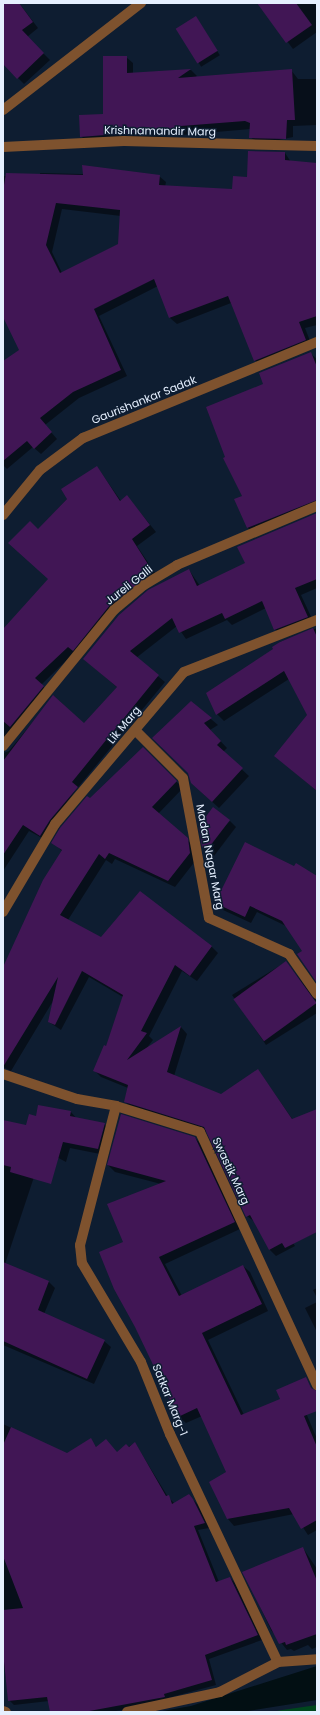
<!DOCTYPE html>
<html>
<head>
<meta charset="utf-8">
<style>
	body { margin:0 }
	#map { position:relative; width:320px; height:1715px; overflow:hidden; background:#0e1d31; font-family:Poppins,sans-serif }
	div>[style] { position:absolute }
	.green>* { inset:0; background:#00481e }
	.water>* { inset:0; background:#020f13 }
	.shadow>* { inset:0; background:#0007; transform-origin:0 0 }
	.building>* { inset:0; background:#411655; transform-origin:0 0 }
	.minor>* { height:10px; margin:-5px; padding:0 5px; transform-origin:5px; border-radius:5px; background:#7e522e }
	span { translate:-50% -50%; white-space:nowrap; text-align:center; line-height:1.15; -webkit-text-stroke:3px #0e1d31; paint-order:stroke }
	.street-label { font-size:11px; color:#e6f0ff }
	.frame { position:absolute; inset:0; border:4px solid #e6f0ff; pointer-events:none }
</style>
</head>
<body>
<div id="map">
	<div class="green">
		<i style="clip-path:polygon(317px 1705px,317px 1712px,272px 1712px,282px 1710px)"></i>
	</div>
	<div class="water">
		<i style="clip-path:polygon(317px 1666px,317px 1700px,241px 1712px,157px 1712px,191px 1706px)"></i>
	</div>
	<div class="shadow">
		<i style="clip-path:polygon(3px 3px,19px 3px,38px 28px,27px 37px,50px 60px,24px 84px,3px 63px)"></i>
		<i style="clip-path:polygon(317px 3px,317px 32px,293px 49px,259px 4px)"></i>
		<i style="left:196px;top:17px;width:45px;height:22px;rotate:58deg"></i>
		<i style="clip-path:polygon(126px 57px,133px 63px,133px 74px,191px 70px,197px 76px,194px 78px,291px 70px,298px 79px,317px 79px,317px 125px,293px 126px,293px 137px,260px 144px,250px 137px,251px 129px,88px 143px,81px 136px,104px 115px)"></i>
		<i style="clip-path:polygon(evenodd,285px 153px,291px 162px,317px 164px,317px 325px,305px 328px,312px 346px,261px 367px,255px 360px,231px 303px,177px 324px,170px 318px,158px 286px,99px 316px,127px 376px,79px 398px,45px 425px,57px 439px,41px 454px,33px 447px,7px 469px,3px 465px,3px 393px,21px 350px,3px 315px,3px 176px,40px 175px,40px 173px,159px 176px,166px 182px,165px 187px,233px 190px,285px 153px,62px 209px,121px 216px,119px 244px,62px 273px,52px 252px,62px 209px)"></i>
		<i style="clip-path:polygon(310px 353px,317px 359px,317px 507px,255px 535px,248px 528px,235px 500px,243px 496px,227px 457px,265px 385px)"></i>
		<i style="clip-path:polygon(97px 467px,121px 501px,127px 496px,156px 532px,137px 546px,159px 579px,116px 612px,41px 685px,50px 693px,3px 753px,9px 751px,54px 696px,84px 724px,118px 688px,84px 659px,148px 591px,189px 570px,200px 586px,317px 529px,317px 588px,301px 595px,314px 623px,282px 636px,275px 629px,266px 608px,232px 625px,227px 620px,186px 639px,177px 626px,136px 658px,165px 682px,75px 791px,42px 838px,29px 831px,3px 871px,3px 631px,49px 579px,38px 530px)"></i>
		<i style="clip-path:polygon(317px 628px,317px 791px,275px 756px,308px 716px,289px 679px,224px 721px,217px 714px,207px 693px,274px 650px,280px 642px)"></i>
		<i style="clip-path:polygon(191px 702px,218px 725px,210px 730px,227px 748px,223px 752px,249px 776px,219px 808px,199px 790px)"></i>
		<i style="clip-path:polygon(143px 749px,183px 788px,158px 814px,194px 846px,196px 860px,175px 887px,115px 859px,112px 864px,106px 860px,68px 920px,101px 938px,211px 946px,218px 953px,197px 981px,182px 971px,149px 1036px,153px 1040px,146px 1049px,181px 1027px,187px 1034px,174px 1076px,221px 1095px,258px 1070px,293px 1120px,317px 1110px,317px 1232px,293px 1243px,295px 1246px,276px 1256px,269px 1249px,255px 1222px,247px 1216px,208px 1132px,131px 1108px,125px 1101px,128px 1088px,101px 1077px,95px 1071px,106px 1047px,123px 997px,89px 977px,61px 1030px,49px 1022px,53px 1001px,11px 1071px,3px 1067px,3px 969px,62px 851px,58px 847px,90px 800px)"></i>
		<i style="clip-path:polygon(230px 821px,236px 827px,214px 856px,203px 847px)"></i>
		<i style="clip-path:polygon(317px 897px,317px 941px,257px 912px,251px 923px,223px 910px,216px 903px)"></i>
		<i style="clip-path:polygon(286px 962px,317px 1001px,317px 1013px,266px 1045px,232px 995px)"></i>
		<i style="clip-path:polygon(71px 1112px,77px 1119px,104px 1124px,111px 1131px,105px 1155px,70px 1148px,66px 1162px,32px 1144px,37px 1117px)"></i>
		<i style="clip-path:polygon(195px 1138px,202px 1145px,240px 1229px,165px 1264px,182px 1296px,243px 1266px,250px 1272px,268px 1311px,208px 1340px,244px 1415px,301px 1401px,317px 1439px,317px 1530px,308px 1535px,294px 1514px,234px 1526px,228px 1519px,228px 1472px,202px 1416px,186px 1423px,179px 1417px,136px 1326px,124px 1243px,161px 1184px,115px 1172px,108px 1165px)"></i>
		<i style="clip-path:polygon(3px 1152px,38px 1165px,5px 1264px,49px 1282px,55px 1288px,44px 1314px,104px 1341px,111px 1347px,94px 1384px,3px 1345px)"></i>
		<i style="clip-path:polygon(317px 1288px,317px 1298px,313px 1290px)"></i>
		<i style="clip-path:polygon(317px 1302px,317px 1332px,305px 1308px)"></i>
		<i style="clip-path:polygon(3px 1424px,67px 1454px,91px 1440px,97px 1448px,117px 1453px,135px 1443px,168px 1497px,175px 1504px,189px 1495px,198px 1505px,209px 1528px,198px 1530px,219px 1582px,230px 1578px,235px 1583px,262px 1640px,209px 1659px,216px 1685px,168px 1698px,169px 1702px,110px 1712px,51px 1712px,49px 1701px,14px 1705px,9px 1700px,3px 1659px)"></i>
		<i style="clip-path:polygon(303px 1548px,317px 1569px,317px 1647px,312px 1649px,308px 1645px,294px 1651px,291px 1649px,287px 1650px,271px 1630px,244px 1572px)"></i>
	</div>
	<div class="building">
		<i style="clip-path:polygon(3px 3px,19px 3px,33px 22px,22px 30px,44px 53px,17px 79px,3px 64px)"></i>
		<i style="clip-path:polygon(257px 3px,296px 3px,312px 25px,286px 43px)"></i>
		<i style="left:196px;top:16px;width:41px;height:24px;rotate:58deg"></i>
		<i style="clip-path:polygon(103px 56px,127px 56px,127px 73px,191px 69px,178px 78px,292px 69px,295px 120px,287px 120px,286px 139px,249px 138px,250px 123px,245px 121px,181px 126px,181px 129px,80px 137px,79px 115px,103px 114px)"></i>
		<i style="clip-path:polygon(evenodd,248px 151px,285px 152px,285px 160px,317px 163px,317px 316px,299px 322px,306px 340px,254px 361px,228px 296px,169px 318px,154px 279px,94px 309px,121px 370px,73px 392px,40px 418px,52px 432px,34px 449px,27px 441px,3px 461px,3px 361px,19px 350px,3px 317px,3px 191px,6px 173px,83px 175px,82px 165px,160px 175px,159px 185px,232px 189px,233px 176px,247px 177px,248px 151px,56px 203px,120px 210px,118px 244px,60px 273px,46px 245px,56px 203px)"></i>
		<i style="clip-path:polygon(311px 352px,317px 367px,317px 500px,247px 528px,234px 499px,242px 496px,223px 458px,225px 457px,206px 407px,263px 384px,259px 373px)"></i>
		<i style="clip-path:polygon(97px 466px,120px 501px,127px 495px,150px 525px,132px 539px,153px 572px,110px 605px,73px 651px,68px 647px,35px 678px,44px 686px,10px 727px,3px 721px,3px 629px,48px 579px,8px 543px,30px 521px,38px 529px,67px 499px,61px 489px)"></i>
		<i style="clip-path:polygon(317px 513px,317px 579px,295px 588px,308px 617px,274px 630px,262px 601px,225px 619px,222px 613px,179px 633px,172px 618px,130px 651px,159px 675px,72px 782px,78px 787px,50px 820px,40px 836px,23px 825px,3px 855px,3px 761px,53px 695px,84px 723px,117px 687px,83px 659px,119px 615px,148px 590px,189px 569px,197px 586px,245px 563px,237px 547px)"></i>
		<i style="clip-path:polygon(313px 628px,317px 637px,317px 791px,274px 756px,307px 715px,284px 671px,216px 715px,206px 693px,273px 649px,272px 647px,280px 642px)"></i>
		<i style="clip-path:polygon(191px 701px,212px 718px,204px 723px,221px 741px,217px 745px,243px 768px,212px 802px,191px 783px,188px 773px,152px 738px)"></i>
		<i style="clip-path:polygon(143px 747px,177px 781px,152px 807px,188px 838px,190px 853px,168px 881px,109px 853px,105px 859px,99px 854px,60px 915px,101px 937px,140px 891px,212px 946px,190px 976px,175px 965px,141px 1031px,147px 1033px,127px 1060px,181px 1026px,167px 1072px,221px 1094px,258px 1069px,292px 1119px,317px 1109px,317px 1232px,285px 1248px,282px 1243px,269px 1250px,250px 1215px,246px 1217px,204px 1127px,124px 1102px,128px 1085px,93px 1071px,104px 1045px,106px 1046px,123px 995px,82px 971px,55px 1025px,48px 1022px,58px 977px,3px 1067px,3px 967px,43px 880px,62px 850px,51px 843px,60px 828px,87px 796px,90px 798px)"></i>
		<i style="clip-path:polygon(213px 807px,230px 820px,207px 850px,202px 847px,199px 826px)"></i>
		<i style="clip-path:polygon(245px 842px,294px 866px,296px 863px,317px 876px,317px 983px,297px 954px,302px 951px,282px 921px,250px 906px,245px 917px,215px 903px)"></i>
		<i style="left:286px;top:961px;width:52px;height:65px;rotate:54deg"></i>
		<i style="clip-path:polygon(38px 1105px,71px 1111px,70px 1116px,105px 1123px,98px 1149px,63px 1142px,51px 1184px,10px 1172px,11px 1167px,3px 1165px,3px 1120px,26px 1125px,29px 1114px,36px 1116px)"></i>
		<i style="clip-path:polygon(121px 1114px,195px 1137px,235px 1222px,159px 1257px,179px 1296px,243px 1265px,262px 1304px,202px 1333px,241px 1415px,280px 1399px,276px 1390px,306px 1377px,311px 1388px,317px 1391px,317px 1411px,304px 1416px,317px 1447px,317px 1520px,301px 1529px,289px 1508px,227px 1519px,209px 1482px,226px 1472px,197px 1408px,178px 1417px,135px 1327px,114px 1289px,99px 1252px,123px 1242px,107px 1204px,166px 1181px,107px 1165px)"></i>
		<i style="clip-path:polygon(3px 1262px,49px 1281px,38px 1310px,105px 1340px,87px 1379px,3px 1341px)"></i>
		<i style="clip-path:polygon(11px 1427px,67px 1453px,91px 1438px,96px 1447px,106px 1439px,117px 1452px,126px 1444px,129px 1447px,135px 1442px,166px 1496px,169px 1495px,172px 1504px,189px 1494px,193px 1499px,205px 1523px,194px 1526px,216px 1582px,230px 1577px,258px 1635px,205px 1655px,212px 1680px,164px 1694px,165px 1697px,84px 1712px,50px 1712px,47px 1697px,8px 1701px,3px 1652px,3px 1610px,23px 1608px,3px 1556px,3px 1445px)"></i>
		<i style="clip-path:polygon(303px 1547px,317px 1581px,317px 1634px,286px 1645px,285px 1642px,279px 1644px,242px 1572px)"></i>
	</div>
	<div class="minor">
		<i style="left:3px;top:110px;width:175px;rotate:-37.8deg"></i>
		<i style="left:3px;top:147px;width:121px;rotate:-2.8deg"></i>
		<i style="left:124px;top:141px;width:193px;rotate:1.5deg"></i>
		<i style="left:3px;top:515px;width:58px;rotate:-50.6deg"></i>
		<i style="left:40px;top:470px;width:54px;rotate:-36.7deg"></i>
		<i style="left:83px;top:438px;width:253px;rotate:-22.3deg"></i>
		<i style="left:136px;top:731px;width:66px;rotate:45deg"></i>
		<i style="left:183px;top:778px;width:142px;rotate:79.5deg"></i>
		<i style="left:209px;top:918px;width:88px;rotate:24.2deg"></i>
		<i style="left:289px;top:954px;width:49px;rotate:55deg"></i>
		<i style="left:3px;top:746px;width:176px;rotate:-50.8deg"></i>
		<i style="left:114px;top:610px;width:39px;rotate:-40deg"></i>
		<i style="left:144px;top:585px;width:39px;rotate:-31deg"></i>
		<i style="left:177px;top:565px;width:152px;rotate:-22.9deg"></i>
		<i style="left:3px;top:912px;width:102px;rotate:-59.4deg"></i>
		<i style="left:55px;top:824px;width:199px;rotate:-49.7deg"></i>
		<i style="left:184px;top:672px;width:143px;rotate:-21.4deg"></i>
		<i style="left:3px;top:1074px;width:78px;rotate:18.7deg"></i>
		<i style="left:77px;top:1099px;width:40px;rotate:10deg"></i>
		<i style="left:116px;top:1106px;width:88px;rotate:17.2deg"></i>
		<i style="left:200px;top:1132px;width:279px;rotate:65.2deg"></i>
		<i style="left:116px;top:1106px;width:144px;rotate:104.5deg"></i>
		<i style="left:80px;top:1245px;width:18px;rotate:84deg"></i>
		<i style="left:82px;top:1263px;width:115px;rotate:59.2deg"></i>
		<i style="left:141px;top:1362px;width:78px;rotate:68.1deg"></i>
		<i style="left:170px;top:1434px;width:252px;rotate:64.7deg"></i>
		<i style="left:278px;top:1662px;width:39px;rotate:-4deg"></i>
		<i style="left:3px;top:1711px;width:3px;rotate:18deg"></i>
		<i style="left:127px;top:1712px;width:95px;rotate:-12.1deg"></i>
		<i style="left:220px;top:1692px;width:65px;rotate:-27.3deg"></i>
	</div>
	<div class="street-label">
		<span style="left:160px;top:131px;rotate:1deg">Krishnamandir Marg</span>
		<span style="left:144px;top:400px;rotate:-22deg">Gaurishankar Sadak</span>
		<span style="left:129px;top:585px;rotate:-38deg">Jureli Galli</span>
		<span style="left:124px;top:725px;rotate:-50deg">Lik Marg</span>
		<span style="left:210px;top:857px;rotate:79deg">Madan Nagar Marg</span>
		<span style="left:231px;top:1171px;rotate:65deg">Swastik Marg</span>
		<span style="left:170px;top:1400px;rotate:68deg">Satkar Marg-1</span>
	</div>
	<div class="frame"></div>
</div>
</body>
</html>
